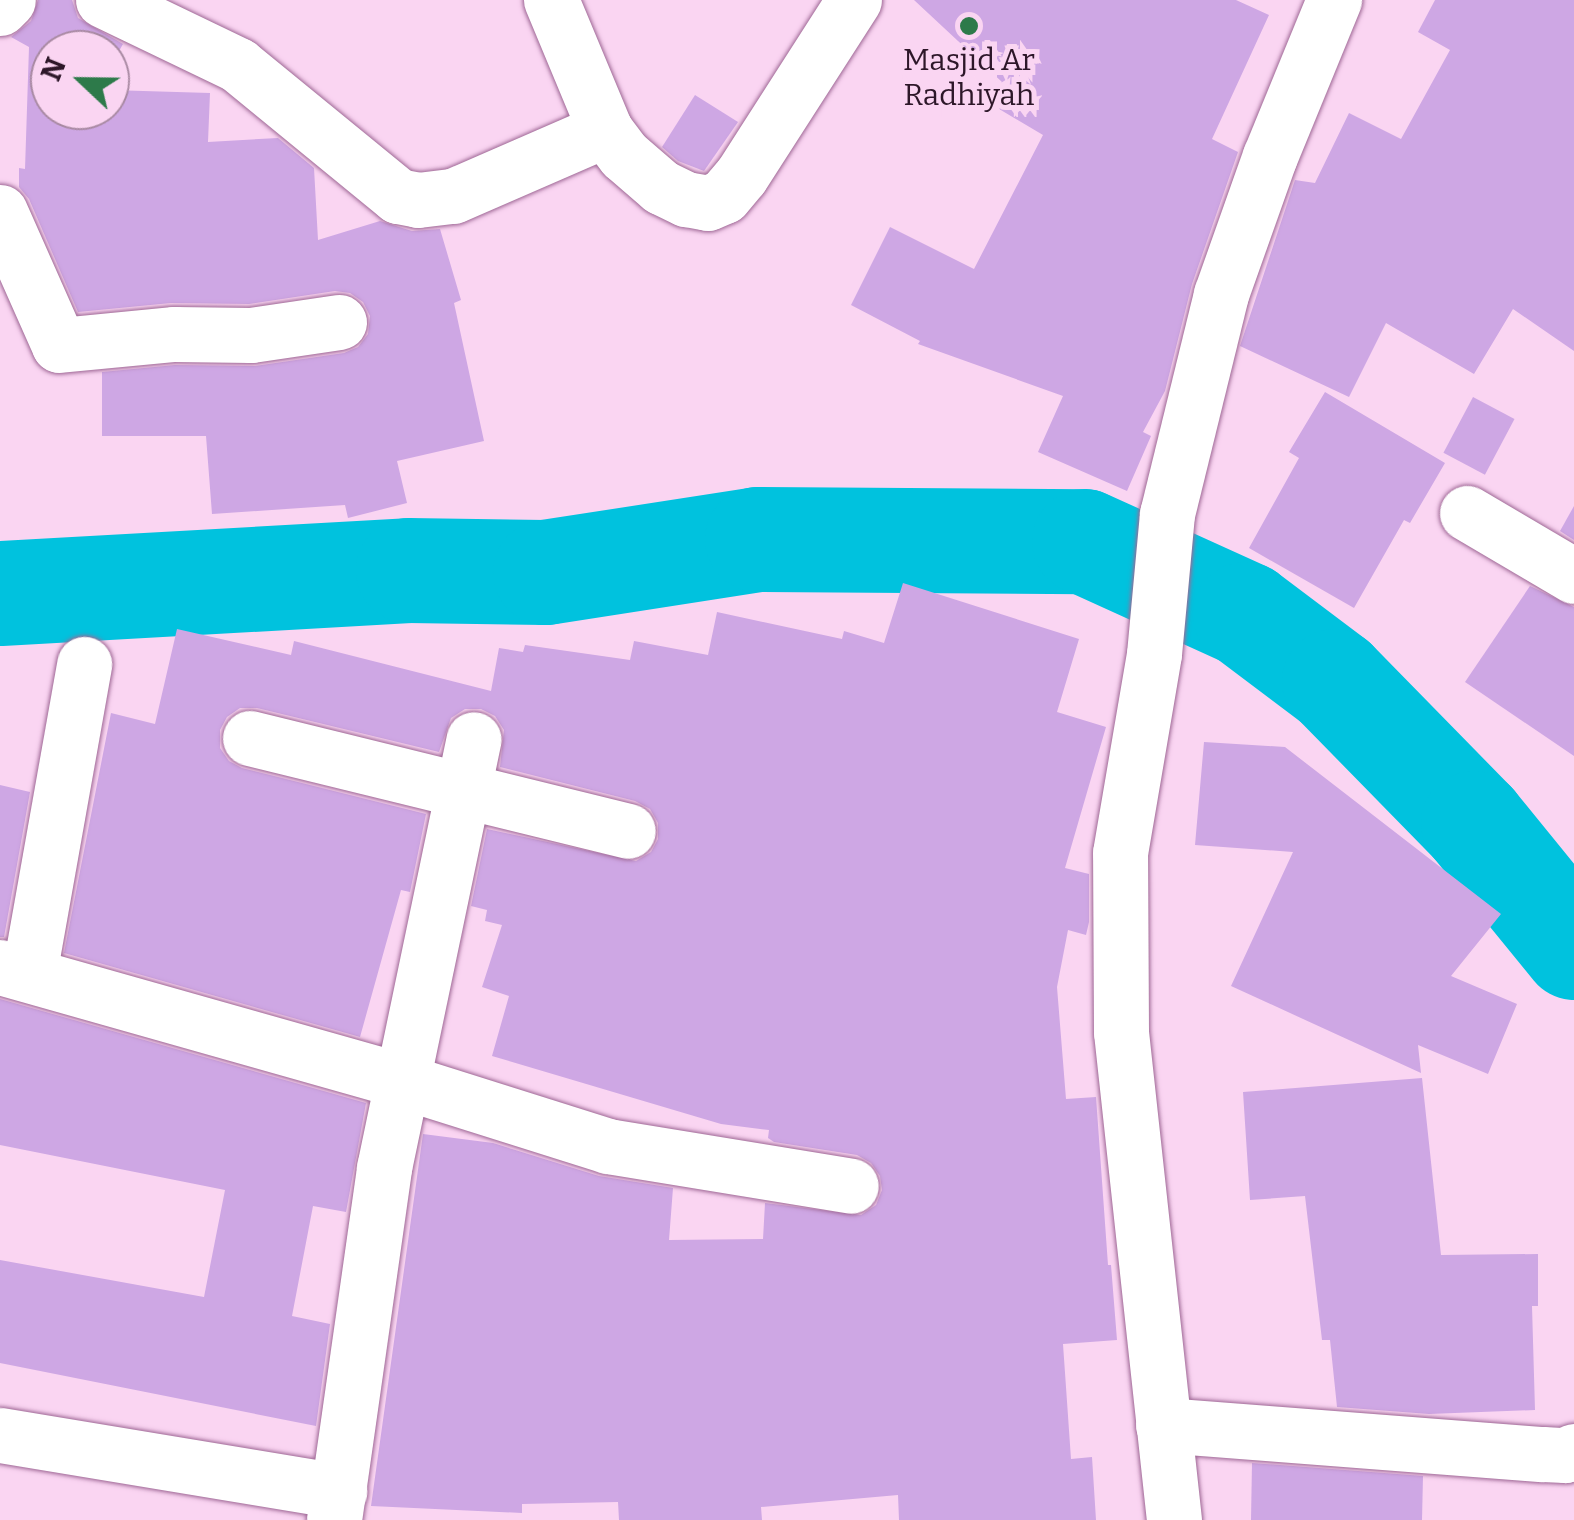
<!DOCTYPE html>
<html>
<head>
<meta charset="utf-8">
<style>
	body { margin:0 }
	#map { position:relative; width:1574px; height:1520px; overflow:hidden; background:#fad5f2; font-family:Bitter,serif }
	div>[style] { position:absolute }
	.river>* { height:105px; margin:-52.5px; padding:0 52.5px; transform-origin:52.5px; border-radius:52.5px; background:#00c2de }
	.building>* { inset:0; background:#cea7e4; transform-origin:0 0 }
	.roads { filter:drop-shadow(0 0 2px #9e6795) drop-shadow(0 0 2px #9e6795) }
	.street>* { height:55px; margin:-27.5px; padding:0 27.5px; transform-origin:27.5px; border-radius:27.5px; background:#fff }
	.dots>* { width:28px; height:28px; translate:-50% -50%; box-sizing:border-box; border:5px solid #fad5f2; border-radius:50% }
	span { translate:-50% -50%; white-space:nowrap; text-align:center; line-height:1.15; -webkit-text-stroke:10px #fad5f2; paint-order:stroke }
	.poi-label { font-size:30px; color:#2d1729 }
	.north { position:absolute; left:30px; top:30px; width:100px; height:100px; box-sizing:border-box; background:#fad5f2; border:2px solid #a889a2; border-radius:50%; rotate:292deg; font-size:28px; font-weight:700; line-height:40px; text-align:center; color:#2d1729 }
	.north::after { content:''; display:block; margin:auto; width:35px; height:45px; background:#2d7a4a; clip-path:polygon(50% 0,100% 100%,50% 72%,0 100%) }
</style>
</head>
<body>
<div id="map">
	<div class="river">
		<i style="left:0;top:593px;width:409px;rotate:-3.2deg"></i>
		<i style="left:408px;top:570px;width:137px;rotate:0.8deg"></i>
		<i style="left:545px;top:572px;width:215px;rotate:-8.8deg"></i>
		<i style="left:757px;top:539px;width:327px;rotate:0.4deg"></i>
		<i style="left:1084px;top:541px;width:177px;rotate:24.4deg"></i>
		<i style="left:1245px;top:614px;width:111px;rotate:37deg"></i>
		<i style="left:1334px;top:681px;width:199px;rotate:45.6deg"></i>
		<i style="left:1473px;top:823px;width:160px;rotate:50.8deg"></i>
	</div>
	<div class="building">
		<i style="clip-path:polygon(38px 0,72px 0,78px 18px,123px 44px,110px 67px,110px 50px,50px 50px,50px 110px,110px 110px,110px 90px,210px 93px,208px 142px,278px 138px,314px 168px,318px 240px,380px 221px,412px 231px,440px 229px,461px 300px,454px 303px,484px 441px,397px 461px,407px 503px,348px 518px,345px 505px,212px 514px,206px 436px,102px 436px,102px 372px,175px 365px,255px 366px,344px 353px,358px 347px,368px 334px,370px 316px,363px 302px,350px 293px,335px 291px,249px 304px,171px 303px,78px 312px,29px 199px,19px 187px,19px 168px,25px 169px,29px 47px,11px 37px,31px 21px)"></i>
		<i style="clip-path:polygon(914px 0,1236px 0,1269px 15px,1212px 139px,1238px 152px,1192px 284px,1165px 391px,1143px 432px,1151px 436px,1127px 491px,1038px 452px,1063px 396px,918px 344px,920px 341px,851px 305px,890px 227px,974px 269px,1043px 135px,989px 103px,1002px 82px)"></i>
		<i style="clip-path:polygon(1435px 0,1574px 0,1574px 351px,1513px 309px,1474px 374px,1386px 323px,1349px 397px,1240px 346px,1295px 180px,1315px 183px,1349px 113px,1401px 139px,1450px 50px,1418px 32px)"></i>
		<i style="clip-path:polygon(695px 95px,738px 122px,704px 171px,678px 161px,662px 147px)"></i>
		<i style="clip-path:polygon(1325px 392px,1445px 463px,1410px 523px,1404px 520px,1354px 608px,1249px 548px,1299px 458px,1289px 452px)"></i>
		<i style="left:1473px;top:397px;width:47px;height:63px;rotate:28deg"></i>
		<i style="clip-path:polygon(1574px 506px,1574px 540px,1560px 531px)"></i>
		<i style="clip-path:polygon(903px 583px,1079px 639px,1057px 712px,1106px 727px,1065px 868px,1089px 874px,1089px 922px,1086px 935px,1068px 930px,1057px 987px,1066px 1099px,1096px 1097px,1108px 1265px,1111px 1265px,1117px 1340px,1063px 1344px,1071px 1459px,1092px 1457px,1096px 1520px,899px 1520px,898px 1495px,761px 1507px,762px 1520px,619px 1520px,618px 1502px,522px 1504px,522px 1513px,371px 1506px,423px 1134px,493px 1143px,599px 1176px,673px 1188px,669px 1240px,763px 1239px,765px 1203px,861px 1215px,876px 1205px,882px 1190px,880px 1176px,871px 1163px,857px 1155px,774px 1142px,768px 1138px,769px 1130px,721px 1124px,492px 1056px,509px 996px,482px 987px,502px 925px,485px 921px,487px 910px,471px 906px,487px 829px,636px 861px,651px 852px,658px 839px,658px 823px,650px 809px,635px 801px,500px 767px,504px 730px,495px 716px,481px 709px,465px 709px,451px 718px,439px 752px,257px 708px,240px 708px,227px 717px,220px 730px,220px 748px,229px 761px,242px 768px,426px 814px,410px 892px,401px 890px,360px 1037px,64px 953px,111px 713px,155px 724px,177px 629px,291px 655px,294px 641px,491px 691px,499px 648px,523px 652px,525px 645px,630px 660px,634px 641px,708px 655px,717px 612px,842px 639px,844px 631px,884px 643px)"></i>
		<i style="clip-path:polygon(1530px 586px,1574px 607px,1574px 756px,1465px 682px)"></i>
		<i style="clip-path:polygon(1204px 742px,1285px 747px,1501px 914px,1451px 976px,1517px 1004px,1488px 1074px,1418px 1045px,1421px 1073px,1231px 986px,1293px 852px,1195px 845px)"></i>
		<i style="clip-path:polygon(0 785px,30px 792px,4px 937px,0 937px)"></i>
		<i style="clip-path:polygon(0 999px,366px 1103px,346px 1212px,313px 1206px,292px 1316px,330px 1324px,316px 1426px,0 1363px,0 1260px,204px 1297px,225px 1190px,0 1145px)"></i>
		<i style="clip-path:polygon(1422px 1078px,1441px 1255px,1538px 1254px,1538px 1306px,1532px 1306px,1535px 1410px,1429px 1414px,1337px 1407px,1330px 1340px,1322px 1340px,1305px 1196px,1250px 1200px,1243px 1092px)"></i>
		<i style="clip-path:polygon(1252px 1463px,1423px 1476px,1422px 1520px,1251px 1520px)"></i>
	</div>
	<div class="roads">
		<div class="street">
			<i style="left:103px;top:0;width:150px;rotate:25.7deg"></i>
			<i style="left:238px;top:65px;width:207px;rotate:39.3deg"></i>
			<i style="left:398px;top:196px;width:20px;rotate:11deg"></i>
			<i style="left:418px;top:200px;width:35px;rotate:-7deg"></i>
			<i style="left:453px;top:196px;width:166px;rotate:-23.5deg"></i>
			<i style="left:551px;top:0;width:141px;rotate:67.4deg"></i>
			<i style="left:605px;top:130px;width:31px;rotate:53deg"></i>
			<i style="left:624px;top:155px;width:49px;rotate:40.9deg"></i>
			<i style="left:661px;top:187px;width:28px;rotate:26deg"></i>
			<i style="left:686px;top:199px;width:22px;rotate:10deg"></i>
			<i style="left:708px;top:203px;width:17px;rotate:-24deg"></i>
			<i style="left:724px;top:196px;width:26px;rotate:-50deg"></i>
			<i style="left:741px;top:176px;width:209px;rotate:-57.3deg"></i>
			<i style="left:0;top:8px;width:11px;rotate:-45deg"></i>
			<i style="left:0;top:212px;width:145px;rotate:66.1deg"></i>
			<i style="left:59px;top:345px;width:116px;rotate:-5.5deg"></i>
			<i style="left:174px;top:334px;width:77px;rotate:0.7deg"></i>
			<i style="left:251px;top:335px;width:89px;rotate:-8.4deg"></i>
			<i style="left:1467px;top:513px;width:124px;rotate:30.5deg"></i>
			<i style="left:250px;top:738px;width:389px;rotate:13.8deg"></i>
			<i style="left:0;top:967px;width:418px;rotate:15.8deg"></i>
			<i style="left:402px;top:1081px;width:216px;rotate:17.5deg"></i>
			<i style="left:608px;top:1146px;width:246px;rotate:9.3deg"></i>
			<i style="left:29px;top:974px;width:315px;rotate:-79.9deg"></i>
			<i style="left:1163px;top:1425px;width:381px;rotate:4.4deg"></i>
			<i style="left:1543px;top:1454px;width:22px;rotate:3deg"></i>
			<i style="left:1565px;top:1455px;width:10px;rotate:-24deg"></i>
			<i style="left:0;top:1435px;width:344px;rotate:9.4deg"></i>
			<i style="left:334px;top:1520px;width:356px;rotate:-81.9deg"></i>
			<i style="left:384px;top:1168px;width:438px;rotate:-78.2deg"></i>
			<i style="left:1174px;top:1520px;width:491px;rotate:-96.2deg"></i>
			<i style="left:1121px;top:1032px;width:179px;rotate:-90.3deg"></i>
			<i style="left:1120px;top:853px;width:202px;rotate:-80.3deg"></i>
			<i style="left:1154px;top:654px;width:141px;rotate:-84.7deg"></i>
			<i style="left:1167px;top:514px;width:227px;rotate:-76.2deg"></i>
			<i style="left:1221px;top:294px;width:146px;rotate:-70.5deg"></i>
			<i style="left:1270px;top:156px;width:169px;rotate:-67.7deg"></i>
		</div>
	</div>
	<div class="dots">
		<i style="left:969px;top:26px;background:#2d7a4a"></i>
	</div>
	<div class="poi-label">
		<span style="left:969px;top:77px">Masjid Ar<br>Radhiyah</span>
	</div>
	<div class="north">N</div>
</div>
</body>
</html>
